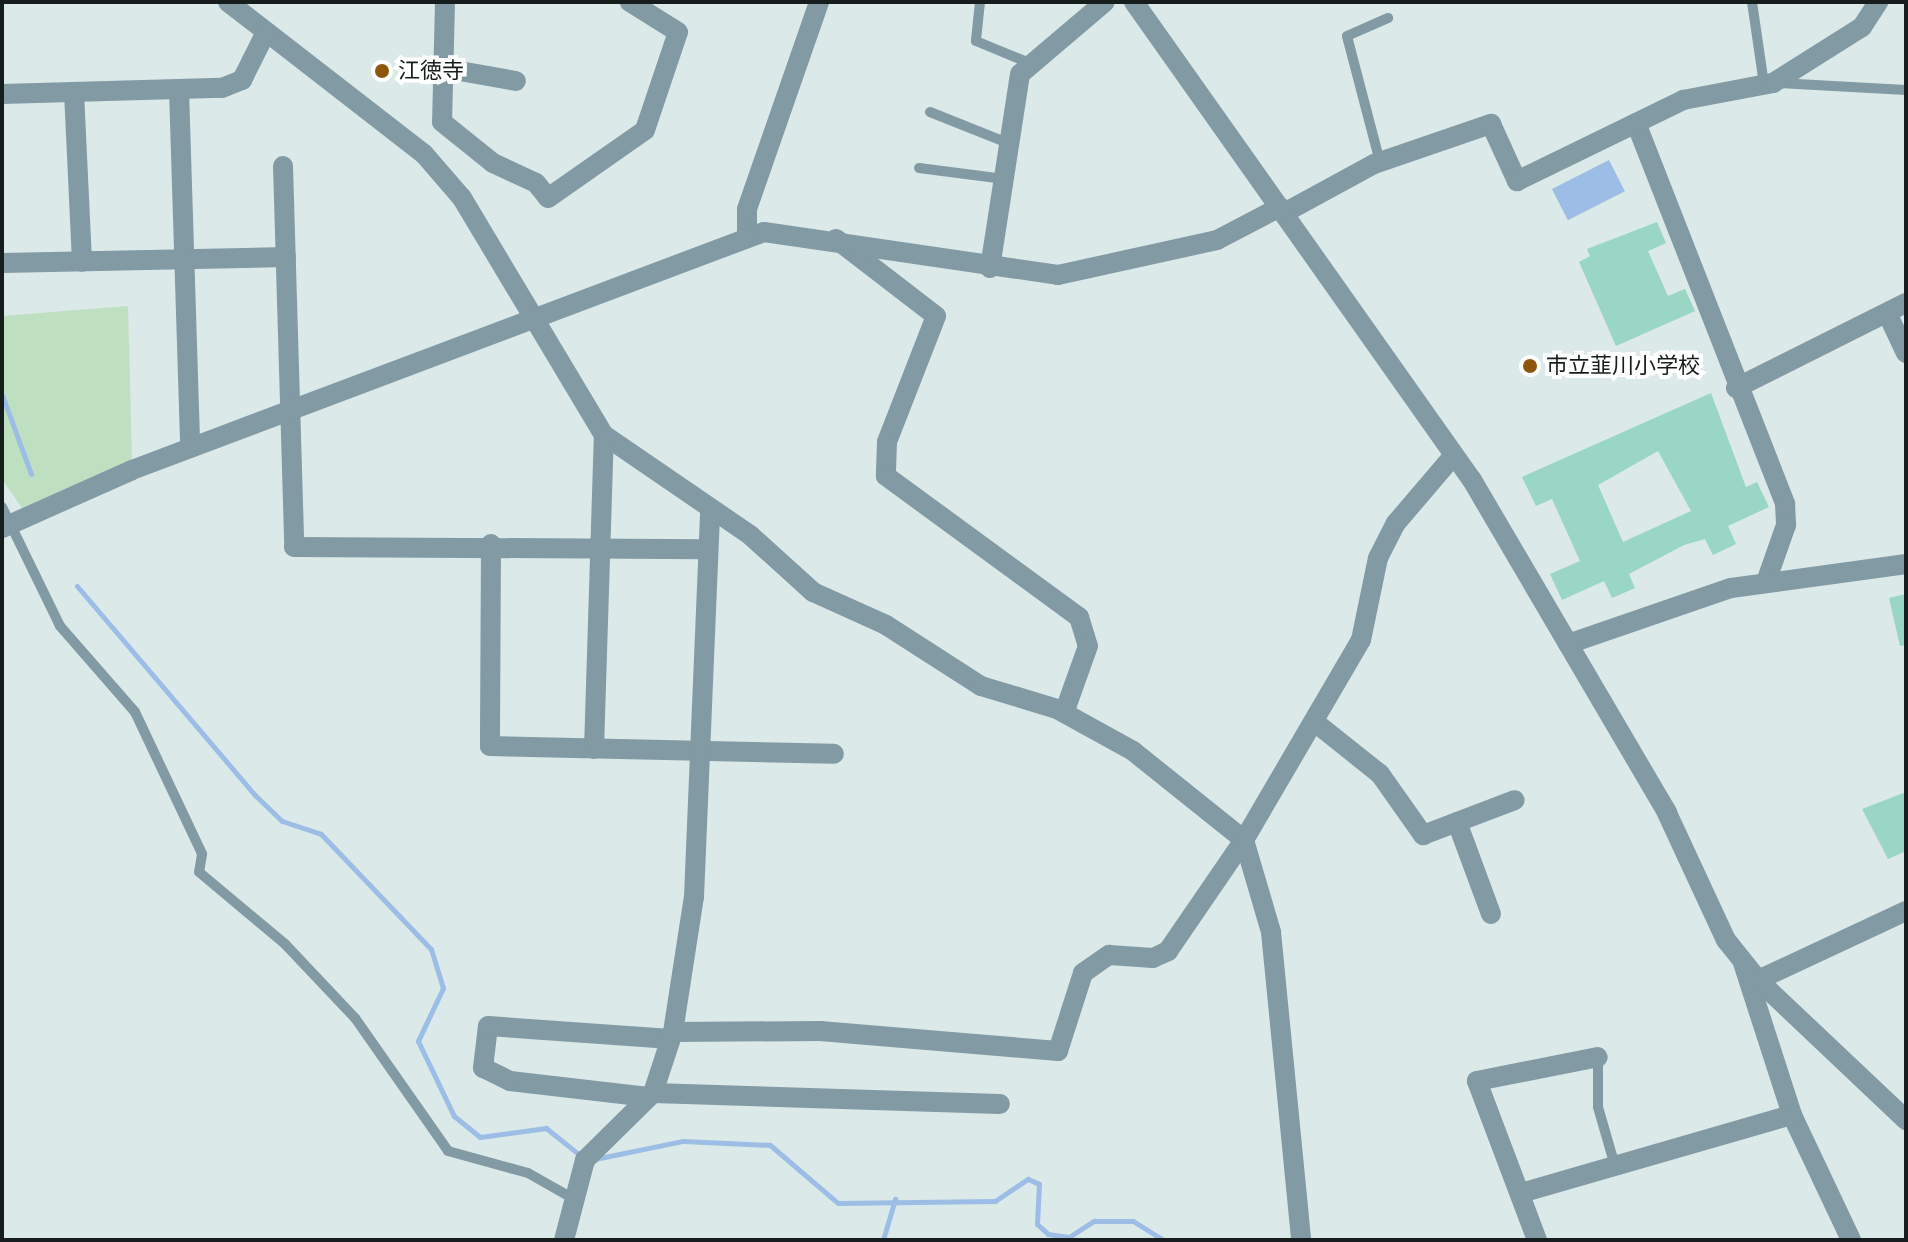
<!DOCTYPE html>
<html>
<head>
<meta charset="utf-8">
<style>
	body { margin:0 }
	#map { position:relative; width:1908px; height:1242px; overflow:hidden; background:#dbe9e9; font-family:Poppins,"Noto Sans JP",sans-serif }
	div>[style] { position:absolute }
	.green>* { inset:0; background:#bfdfc1 }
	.water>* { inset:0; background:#9cbde6; transform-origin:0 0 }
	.stream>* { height:5px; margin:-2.5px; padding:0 2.5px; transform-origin:2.5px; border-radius:2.5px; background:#9cbde6 }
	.building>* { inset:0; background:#99d6c3 }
	.service>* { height:10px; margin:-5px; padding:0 5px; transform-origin:5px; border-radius:5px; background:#829aa4 }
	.minor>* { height:20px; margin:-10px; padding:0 10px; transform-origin:10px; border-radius:10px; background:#829aa4 }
	.tertiary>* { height:20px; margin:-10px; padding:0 10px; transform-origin:10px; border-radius:10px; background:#829aa4 }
	.dots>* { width:22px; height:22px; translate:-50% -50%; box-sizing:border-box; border:4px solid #fff; border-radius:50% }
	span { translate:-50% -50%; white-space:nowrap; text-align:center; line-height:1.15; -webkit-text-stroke:8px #fff; paint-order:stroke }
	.poi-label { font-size:22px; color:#171c1c }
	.left { translate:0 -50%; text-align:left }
	.frame { position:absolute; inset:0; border:4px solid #171c1c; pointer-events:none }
</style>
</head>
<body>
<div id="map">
	<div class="green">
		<i style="clip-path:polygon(128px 306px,132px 460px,22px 508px,2px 479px,2px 316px)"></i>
	</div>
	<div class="water">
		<i style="left:1609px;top:160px;width:35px;height:64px;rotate:63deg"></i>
	</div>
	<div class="stream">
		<i style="left:2px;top:395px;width:84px;rotate:69.8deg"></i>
		<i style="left:77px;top:586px;width:275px;rotate:49.6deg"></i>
		<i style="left:255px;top:795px;width:37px;rotate:44deg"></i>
		<i style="left:282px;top:821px;width:41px;rotate:18.4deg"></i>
		<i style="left:321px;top:834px;width:159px;rotate:46.3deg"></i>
		<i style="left:431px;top:949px;width:41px;rotate:72.9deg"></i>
		<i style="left:443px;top:988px;width:59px;rotate:115.3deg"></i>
		<i style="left:418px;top:1041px;width:83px;rotate:64.4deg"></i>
		<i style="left:454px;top:1116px;width:33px;rotate:39deg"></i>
		<i style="left:480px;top:1137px;width:67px;rotate:-7.8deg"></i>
		<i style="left:546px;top:1128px;width:45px;rotate:38.7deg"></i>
		<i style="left:595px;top:1159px;width:90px;rotate:-11.6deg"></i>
		<i style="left:683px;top:1141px;width:87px;rotate:2.6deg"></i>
		<i style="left:770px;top:1145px;width:89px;rotate:40.5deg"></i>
		<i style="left:838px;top:1203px;width:157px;rotate:-0.7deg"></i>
		<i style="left:995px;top:1201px;width:40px;rotate:-34deg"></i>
		<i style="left:1028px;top:1179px;width:12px;rotate:24deg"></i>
		<i style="left:1039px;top:1184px;width:40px;rotate:92.9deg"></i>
		<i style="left:1037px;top:1224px;width:15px;rotate:42deg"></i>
		<i style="left:1048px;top:1234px;width:21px;rotate:8deg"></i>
		<i style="left:1069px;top:1237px;width:30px;rotate:-33deg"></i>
		<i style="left:1094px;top:1221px;width:39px"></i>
		<i style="left:1133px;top:1221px;width:36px;rotate:32deg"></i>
		<i style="left:883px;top:1240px;width:43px;rotate:-73.7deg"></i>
	</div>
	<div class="building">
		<i style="clip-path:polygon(1657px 222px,1666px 243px,1648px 251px,1668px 296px,1685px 289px,1695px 311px,1616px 346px,1579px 262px,1590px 256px,1587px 249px)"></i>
		<i style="clip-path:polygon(evenodd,1711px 393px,1746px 487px,1757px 482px,1769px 507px,1728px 526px,1736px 544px,1713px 555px,1705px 539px,1684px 545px,1629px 574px,1635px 588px,1612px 598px,1604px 581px,1562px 600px,1550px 574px,1580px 561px,1552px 499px,1536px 506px,1522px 477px,1711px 393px,1658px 451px,1691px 511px,1623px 542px,1598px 485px,1658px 451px)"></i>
		<i style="clip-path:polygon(1906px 594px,1906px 645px,1900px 646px,1889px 598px)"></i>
		<i style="clip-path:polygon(1906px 792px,1906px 851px,1888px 859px,1862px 809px)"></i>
	</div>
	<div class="service">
		<i style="left:980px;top:2px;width:39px;rotate:96deg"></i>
		<i style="left:976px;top:41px;width:55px;rotate:22.4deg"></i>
		<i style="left:1752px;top:2px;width:83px;rotate:81.7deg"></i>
		<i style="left:1779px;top:83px;width:127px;rotate:3.2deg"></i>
		<i style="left:930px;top:112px;width:84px;rotate:21.7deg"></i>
		<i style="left:1380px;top:162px;width:130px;rotate:-104.7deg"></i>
		<i style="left:1347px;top:36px;width:45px;rotate:-23.7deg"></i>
		<i style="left:919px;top:168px;width:86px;rotate:7.4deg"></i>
		<i style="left:2px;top:507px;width:132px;rotate:64deg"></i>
		<i style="left:60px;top:626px;width:114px;rotate:48.9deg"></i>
		<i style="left:135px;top:712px;width:157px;rotate:64.7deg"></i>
		<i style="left:202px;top:854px;width:18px;rotate:99deg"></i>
		<i style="left:199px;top:872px;width:112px;rotate:39.9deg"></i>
		<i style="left:285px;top:944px;width:102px;rotate:46.6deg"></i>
		<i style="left:355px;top:1018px;width:162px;rotate:55deg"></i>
		<i style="left:448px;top:1151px;width:83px;rotate:15.4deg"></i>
		<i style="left:528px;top:1173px;width:53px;rotate:29.5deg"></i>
		<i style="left:1598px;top:1057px;width:50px;rotate:90deg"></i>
		<i style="left:1598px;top:1107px;width:61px;rotate:73.9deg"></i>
	</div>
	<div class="minor">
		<i style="left:228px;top:2px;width:248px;rotate:37.8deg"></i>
		<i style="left:424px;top:154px;width:58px;rotate:49.2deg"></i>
		<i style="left:462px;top:198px;width:276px;rotate:59.1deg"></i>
		<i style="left:604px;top:435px;width:177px;rotate:34.4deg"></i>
		<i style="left:750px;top:535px;width:85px;rotate:42.1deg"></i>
		<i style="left:813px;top:592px;width:80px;rotate:24.3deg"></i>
		<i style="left:886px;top:625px;width:113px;rotate:32.7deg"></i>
		<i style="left:981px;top:686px;width:79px;rotate:16.8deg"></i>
		<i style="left:1057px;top:709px;width:87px;rotate:28.9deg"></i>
		<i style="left:1133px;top:751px;width:142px;rotate:38.7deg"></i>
		<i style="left:1244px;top:840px;width:96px;rotate:73.6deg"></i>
		<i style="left:1271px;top:932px;width:309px;rotate:84.4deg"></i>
		<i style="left:445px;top:2px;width:120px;rotate:91.4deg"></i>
		<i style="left:442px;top:122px;width:65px;rotate:38.8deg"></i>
		<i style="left:493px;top:163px;width:47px;rotate:24.9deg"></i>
		<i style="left:536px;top:183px;width:19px;rotate:51deg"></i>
		<i style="left:548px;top:198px;width:118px;rotate:-35deg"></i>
		<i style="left:645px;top:130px;width:103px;rotate:-71.4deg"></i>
		<i style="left:678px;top:32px;width:57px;rotate:-148deg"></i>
		<i style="left:443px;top:68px;width:74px;rotate:10.1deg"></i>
		<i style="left:179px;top:90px;width:358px;rotate:88.2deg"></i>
		<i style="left:74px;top:92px;width:170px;rotate:87.3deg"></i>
		<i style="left:2px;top:94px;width:220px;rotate:-1.6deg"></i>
		<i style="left:222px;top:88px;width:22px;rotate:-22deg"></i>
		<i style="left:242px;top:80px;width:54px;rotate:-63.4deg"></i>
		<i style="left:1636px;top:123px;width:409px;rotate:68.6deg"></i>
		<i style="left:1785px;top:504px;width:21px;rotate:87deg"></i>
		<i style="left:1786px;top:525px;width:60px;rotate:109.3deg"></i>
		<i style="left:283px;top:166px;width:381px;rotate:88.3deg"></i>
		<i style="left:294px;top:547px;width:412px;rotate:0.3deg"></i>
		<i style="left:1284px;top:213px;width:102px;rotate:-28.6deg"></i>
		<i style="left:1374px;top:164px;width:124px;rotate:-18.9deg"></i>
		<i style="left:1491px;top:124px;width:63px;rotate:65.5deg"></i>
		<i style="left:1517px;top:181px;width:185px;rotate:-26deg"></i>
		<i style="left:1683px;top:100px;width:92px;rotate:-10.7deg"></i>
		<i style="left:1773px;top:83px;width:105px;rotate:-32.2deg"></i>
		<i style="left:1862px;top:27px;width:30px;rotate:-57deg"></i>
		<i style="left:747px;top:237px;width:28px;rotate:-90deg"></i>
		<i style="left:747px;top:209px;width:219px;rotate:-70.8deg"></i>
		<i style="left:836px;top:239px;width:126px;rotate:37.6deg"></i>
		<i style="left:936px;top:316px;width:135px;rotate:111.3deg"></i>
		<i style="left:887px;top:442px;width:34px;rotate:92deg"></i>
		<i style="left:886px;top:476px;width:239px;rotate:36.2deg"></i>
		<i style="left:1079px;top:617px;width:30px;rotate:73deg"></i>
		<i style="left:1088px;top:646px;width:71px;rotate:109.7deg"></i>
		<i style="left:2px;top:263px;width:284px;rotate:-1.2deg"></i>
		<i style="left:990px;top:268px;width:196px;rotate:-81.2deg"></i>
		<i style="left:1020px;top:74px;width:111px;rotate:-40.3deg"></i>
		<i style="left:1888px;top:315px;width:42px;rotate:64.7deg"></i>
		<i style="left:1736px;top:388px;width:190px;rotate:-26.6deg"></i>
		<i style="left:491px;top:544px;width:202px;rotate:90.3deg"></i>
		<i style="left:490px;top:746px;width:344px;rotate:1.3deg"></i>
		<i style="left:1568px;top:644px;width:172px;rotate:-19deg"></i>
		<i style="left:1731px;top:588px;width:177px;rotate:-7.8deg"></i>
		<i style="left:1316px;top:723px;width:82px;rotate:38.6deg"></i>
		<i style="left:1380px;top:774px;width:75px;rotate:54.8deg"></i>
		<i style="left:1423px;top:835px;width:98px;rotate:-20.8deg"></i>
		<i style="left:594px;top:749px;width:314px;rotate:-88.2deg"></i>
		<i style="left:1457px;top:822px;width:98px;rotate:69.7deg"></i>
		<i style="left:1743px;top:963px;width:160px;rotate:72.1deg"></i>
		<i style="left:1792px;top:1115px;width:138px;rotate:64.7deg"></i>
		<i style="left:1758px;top:980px;width:163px;rotate:-25deg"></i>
		<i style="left:673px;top:1032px;width:147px;rotate:-0.4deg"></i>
		<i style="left:820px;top:1031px;width:239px;rotate:4.8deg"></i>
		<i style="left:1058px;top:1051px;width:82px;rotate:-72.2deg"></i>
		<i style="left:1083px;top:973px;width:32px;rotate:-35deg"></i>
		<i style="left:1109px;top:955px;width:44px;rotate:3.9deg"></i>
		<i style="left:1153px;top:958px;width:17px;rotate:-25deg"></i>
		<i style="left:1168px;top:951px;width:135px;rotate:-55.6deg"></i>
		<i style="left:1244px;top:840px;width:232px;rotate:-59.7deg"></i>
		<i style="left:1361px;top:640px;width:84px;rotate:-78.3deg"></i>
		<i style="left:1378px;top:558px;width:39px;rotate:-63deg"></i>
		<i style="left:1396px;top:523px;width:89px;rotate:-49.5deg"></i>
		<i style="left:653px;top:1093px;width:347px;rotate:1.8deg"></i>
		<i style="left:648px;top:1097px;width:139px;rotate:-173.4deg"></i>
		<i style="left:510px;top:1081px;width:30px;rotate:-154deg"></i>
		<i style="left:483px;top:1068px;width:42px;rotate:-83.2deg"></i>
		<i style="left:488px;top:1026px;width:183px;rotate:4.1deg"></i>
		<i style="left:1521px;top:1193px;width:282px;rotate:-16.1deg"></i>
		<i style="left:564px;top:1240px;width:83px;rotate:-75.3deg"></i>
		<i style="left:585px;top:1160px;width:95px;rotate:-44.6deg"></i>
		<i style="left:653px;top:1093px;width:64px;rotate:-71.8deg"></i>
		<i style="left:673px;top:1032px;width:137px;rotate:-81.2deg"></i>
		<i style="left:694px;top:897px;width:388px;rotate:-87.6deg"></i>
		<i style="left:1537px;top:1240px;width:170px;rotate:-110.7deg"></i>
		<i style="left:1477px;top:1081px;width:123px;rotate:-11.2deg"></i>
	</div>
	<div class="tertiary">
		<i style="left:1134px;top:2px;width:585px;rotate:54.74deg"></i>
		<i style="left:1472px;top:480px;width:386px;rotate:59.6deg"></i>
		<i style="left:1667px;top:813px;width:140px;rotate:65.1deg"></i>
		<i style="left:1726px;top:940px;width:51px;rotate:51.3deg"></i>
		<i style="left:1758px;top:980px;width:204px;rotate:43.4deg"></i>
		<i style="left:2px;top:528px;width:142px;rotate:-24deg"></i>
		<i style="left:132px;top:470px;width:675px;rotate:-20.64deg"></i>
		<i style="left:764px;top:232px;width:297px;rotate:8.3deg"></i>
		<i style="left:1058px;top:275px;width:163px;rotate:-12.4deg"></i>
		<i style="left:1217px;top:240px;width:71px;rotate:-27.6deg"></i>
	</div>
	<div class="dots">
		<i style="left:382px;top:71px;background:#8d560a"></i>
		<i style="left:1530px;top:366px;background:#8d560a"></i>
	</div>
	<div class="poi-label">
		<span class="left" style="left:398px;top:71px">江徳寺</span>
		<span class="left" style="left:1546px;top:366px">市立韮川小学校</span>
	</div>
	<div class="frame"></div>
</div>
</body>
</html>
